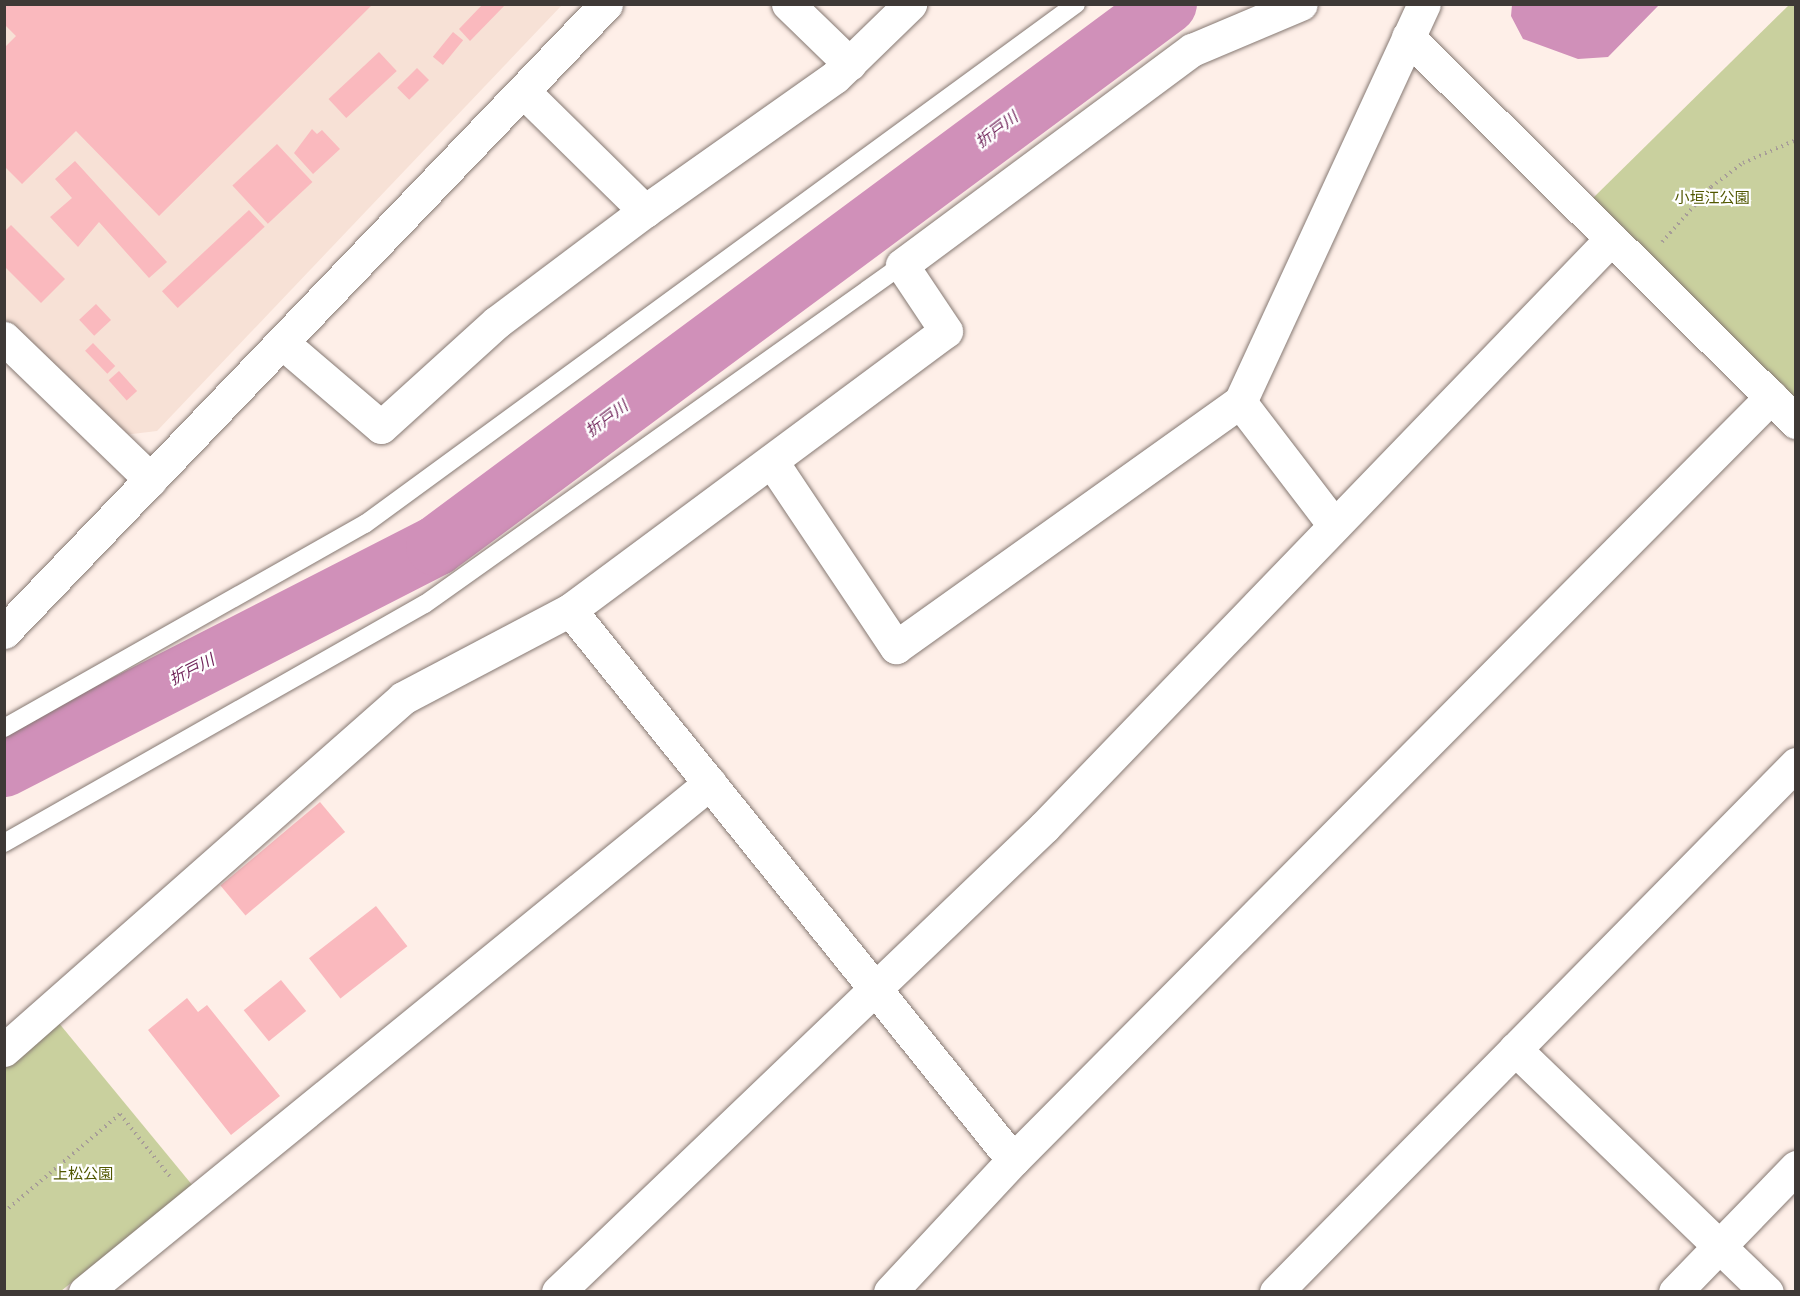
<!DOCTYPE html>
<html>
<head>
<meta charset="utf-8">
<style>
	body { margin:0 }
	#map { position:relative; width:1800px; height:1296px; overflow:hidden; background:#feefe8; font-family:Figtree,"Noto Sans JP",sans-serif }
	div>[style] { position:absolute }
	.built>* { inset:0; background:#f7e1d6 }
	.green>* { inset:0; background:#c9d09e }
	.water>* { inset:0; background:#d090b9 }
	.river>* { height:60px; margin:-30px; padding:0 30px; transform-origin:30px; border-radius:30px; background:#d090b9 }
	.building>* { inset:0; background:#fab9be; transform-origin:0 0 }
	.path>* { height:4px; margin-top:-2px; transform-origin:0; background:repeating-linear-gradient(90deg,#a79d98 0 1.5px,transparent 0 6px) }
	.roads { filter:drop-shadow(0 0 2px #867973) drop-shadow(0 0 2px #867973) }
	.service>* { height:18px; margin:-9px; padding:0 9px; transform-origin:9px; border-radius:9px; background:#fff }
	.minor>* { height:33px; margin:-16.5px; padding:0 16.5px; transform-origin:16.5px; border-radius:16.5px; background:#fff }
	.tertiary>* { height:33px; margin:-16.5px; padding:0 16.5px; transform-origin:16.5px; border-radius:16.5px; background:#fff }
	span { translate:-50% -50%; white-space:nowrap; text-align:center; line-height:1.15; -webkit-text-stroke:4.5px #fff; paint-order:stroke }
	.park-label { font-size:15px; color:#515700 }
	.water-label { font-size:16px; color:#71265b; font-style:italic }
	.frame { position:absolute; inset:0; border:6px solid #3e3936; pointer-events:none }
</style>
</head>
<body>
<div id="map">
	<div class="built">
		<i style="clip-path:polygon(4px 5px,562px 5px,157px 431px,124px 435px,5px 319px)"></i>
	</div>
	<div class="green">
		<i style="clip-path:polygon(1789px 5px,1795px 5px,1795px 401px,1592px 199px)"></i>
		<i style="clip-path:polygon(58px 1022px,193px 1186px,61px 1291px,5px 1291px,4px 1068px)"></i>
	</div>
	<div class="water">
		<i style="clip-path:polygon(1512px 5px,1512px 4px,1659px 5px,1608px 57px,1578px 59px,1523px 39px,1511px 16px)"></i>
	</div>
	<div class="river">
		<i style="left:4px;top:767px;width:485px;rotate:-27.1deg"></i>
		<i style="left:436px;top:546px;width:910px;rotate:-36.56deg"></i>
	</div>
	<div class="building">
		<i style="clip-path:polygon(4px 4px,373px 4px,159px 216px,76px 131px,22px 184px,4px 166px,4px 48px,16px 36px,4px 24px)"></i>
		<i style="clip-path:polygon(483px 4px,506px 4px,470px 41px,459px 29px)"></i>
		<i style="left:453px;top:32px;width:13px;height:32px;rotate:39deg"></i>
		<i style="left:379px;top:52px;width:26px;height:69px;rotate:47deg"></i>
		<i style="left:417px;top:68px;width:17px;height:28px;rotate:45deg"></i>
		<i style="clip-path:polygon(312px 129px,317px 134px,322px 130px,340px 149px,313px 174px,294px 153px)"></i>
		<i style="left:277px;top:144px;width:52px;height:61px;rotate:47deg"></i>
		<i style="clip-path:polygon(75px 161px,167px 262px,149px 278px,99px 222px,78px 247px,50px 217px,72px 198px,55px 179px)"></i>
		<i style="left:249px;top:210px;width:23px;height:119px;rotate:47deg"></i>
		<i style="clip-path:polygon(11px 225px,65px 279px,41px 303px,4px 266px,4px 232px)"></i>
		<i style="left:96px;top:304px;width:22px;height:23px;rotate:47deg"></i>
		<i style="left:93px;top:343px;width:32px;height:11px;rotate:46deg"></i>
		<i style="left:119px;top:371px;width:27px;height:14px;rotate:48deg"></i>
		<i style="left:320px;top:802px;width:39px;height:130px;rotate:50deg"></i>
		<i style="left:376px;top:906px;width:51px;height:85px;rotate:52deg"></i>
		<i style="left:281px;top:980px;width:40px;height:48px;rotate:51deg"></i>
		<i style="clip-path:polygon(187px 998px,198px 1012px,207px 1005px,280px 1096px,231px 1135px,148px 1030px)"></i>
	</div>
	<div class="path">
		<i style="left:1662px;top:242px;width:74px;rotate:-48.3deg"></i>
		<i style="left:1711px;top:187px;width:40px;rotate:-37deg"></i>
		<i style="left:1743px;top:163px;width:58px;rotate:-23.5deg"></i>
		<i style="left:4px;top:1212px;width:152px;rotate:-40.2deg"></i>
		<i style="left:120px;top:1114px;width:82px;rotate:51.4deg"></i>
	</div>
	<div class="roads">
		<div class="service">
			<i style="left:4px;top:728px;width:415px;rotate:-29.5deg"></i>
			<i style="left:365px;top:524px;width:881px;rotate:-36.18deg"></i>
			<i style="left:4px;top:843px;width:484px;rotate:-29.6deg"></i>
			<i style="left:425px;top:604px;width:585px;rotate:-35.4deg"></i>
		</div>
		<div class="minor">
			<i style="left:788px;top:4px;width:86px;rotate:44.1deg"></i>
			<i style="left:1408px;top:37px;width:547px;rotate:44.78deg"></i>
			<i style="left:524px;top:92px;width:170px;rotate:44.5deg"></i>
			<i style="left:645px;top:211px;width:232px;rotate:-35.2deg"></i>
			<i style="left:835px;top:77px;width:105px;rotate:-44.2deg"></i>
			<i style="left:4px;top:338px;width:204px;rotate:44deg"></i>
			<i style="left:285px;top:345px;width:126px;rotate:40.5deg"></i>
			<i style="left:381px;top:427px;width:156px;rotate:-42.2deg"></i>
			<i style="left:497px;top:322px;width:185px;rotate:-36.9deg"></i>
			<i style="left:1240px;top:402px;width:155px;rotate:52.6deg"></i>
			<i style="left:772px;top:462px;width:223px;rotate:56.2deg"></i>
			<i style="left:896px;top:647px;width:422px;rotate:-35.5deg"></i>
			<i style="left:1240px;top:402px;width:438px;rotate:-65.2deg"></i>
			<i style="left:570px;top:610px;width:706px;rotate:51.15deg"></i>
			<i style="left:4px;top:632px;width:870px;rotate:-46.21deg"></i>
			<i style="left:4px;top:1050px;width:532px;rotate:-41.42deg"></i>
			<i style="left:403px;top:698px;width:189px;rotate:-27.8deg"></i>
			<i style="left:570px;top:610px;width:468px;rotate:-36.6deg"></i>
			<i style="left:946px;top:331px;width:79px;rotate:-123.7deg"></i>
			<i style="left:902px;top:265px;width:361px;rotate:-36.6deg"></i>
			<i style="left:1192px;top:50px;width:118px;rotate:-22.9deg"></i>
			<i style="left:85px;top:1292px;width:806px;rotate:-39.16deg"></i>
			<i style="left:558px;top:1292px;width:673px;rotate:-43.73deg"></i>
			<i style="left:1044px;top:827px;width:817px;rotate:-46.04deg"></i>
			<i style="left:890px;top:1292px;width:180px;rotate:-47deg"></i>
			<i style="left:1013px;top:1160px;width:1076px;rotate:-45.19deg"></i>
			<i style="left:1675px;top:1292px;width:174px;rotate:-45.9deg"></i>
		</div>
		<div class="tertiary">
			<i style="left:1515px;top:1049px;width:350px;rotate:44deg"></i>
			<i style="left:1276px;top:1292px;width:741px;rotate:-45.44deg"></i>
		</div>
	</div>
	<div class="park-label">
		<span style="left:1712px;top:199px">小垣江公園</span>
		<span style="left:83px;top:1175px">上松公園</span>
	</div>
	<div class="water-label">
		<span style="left:997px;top:130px;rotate:-37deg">折戸川</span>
		<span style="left:607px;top:419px;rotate:-37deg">折戸川</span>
		<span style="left:192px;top:670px;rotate:-27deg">折戸川</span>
	</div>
	<div class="frame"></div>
</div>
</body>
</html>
